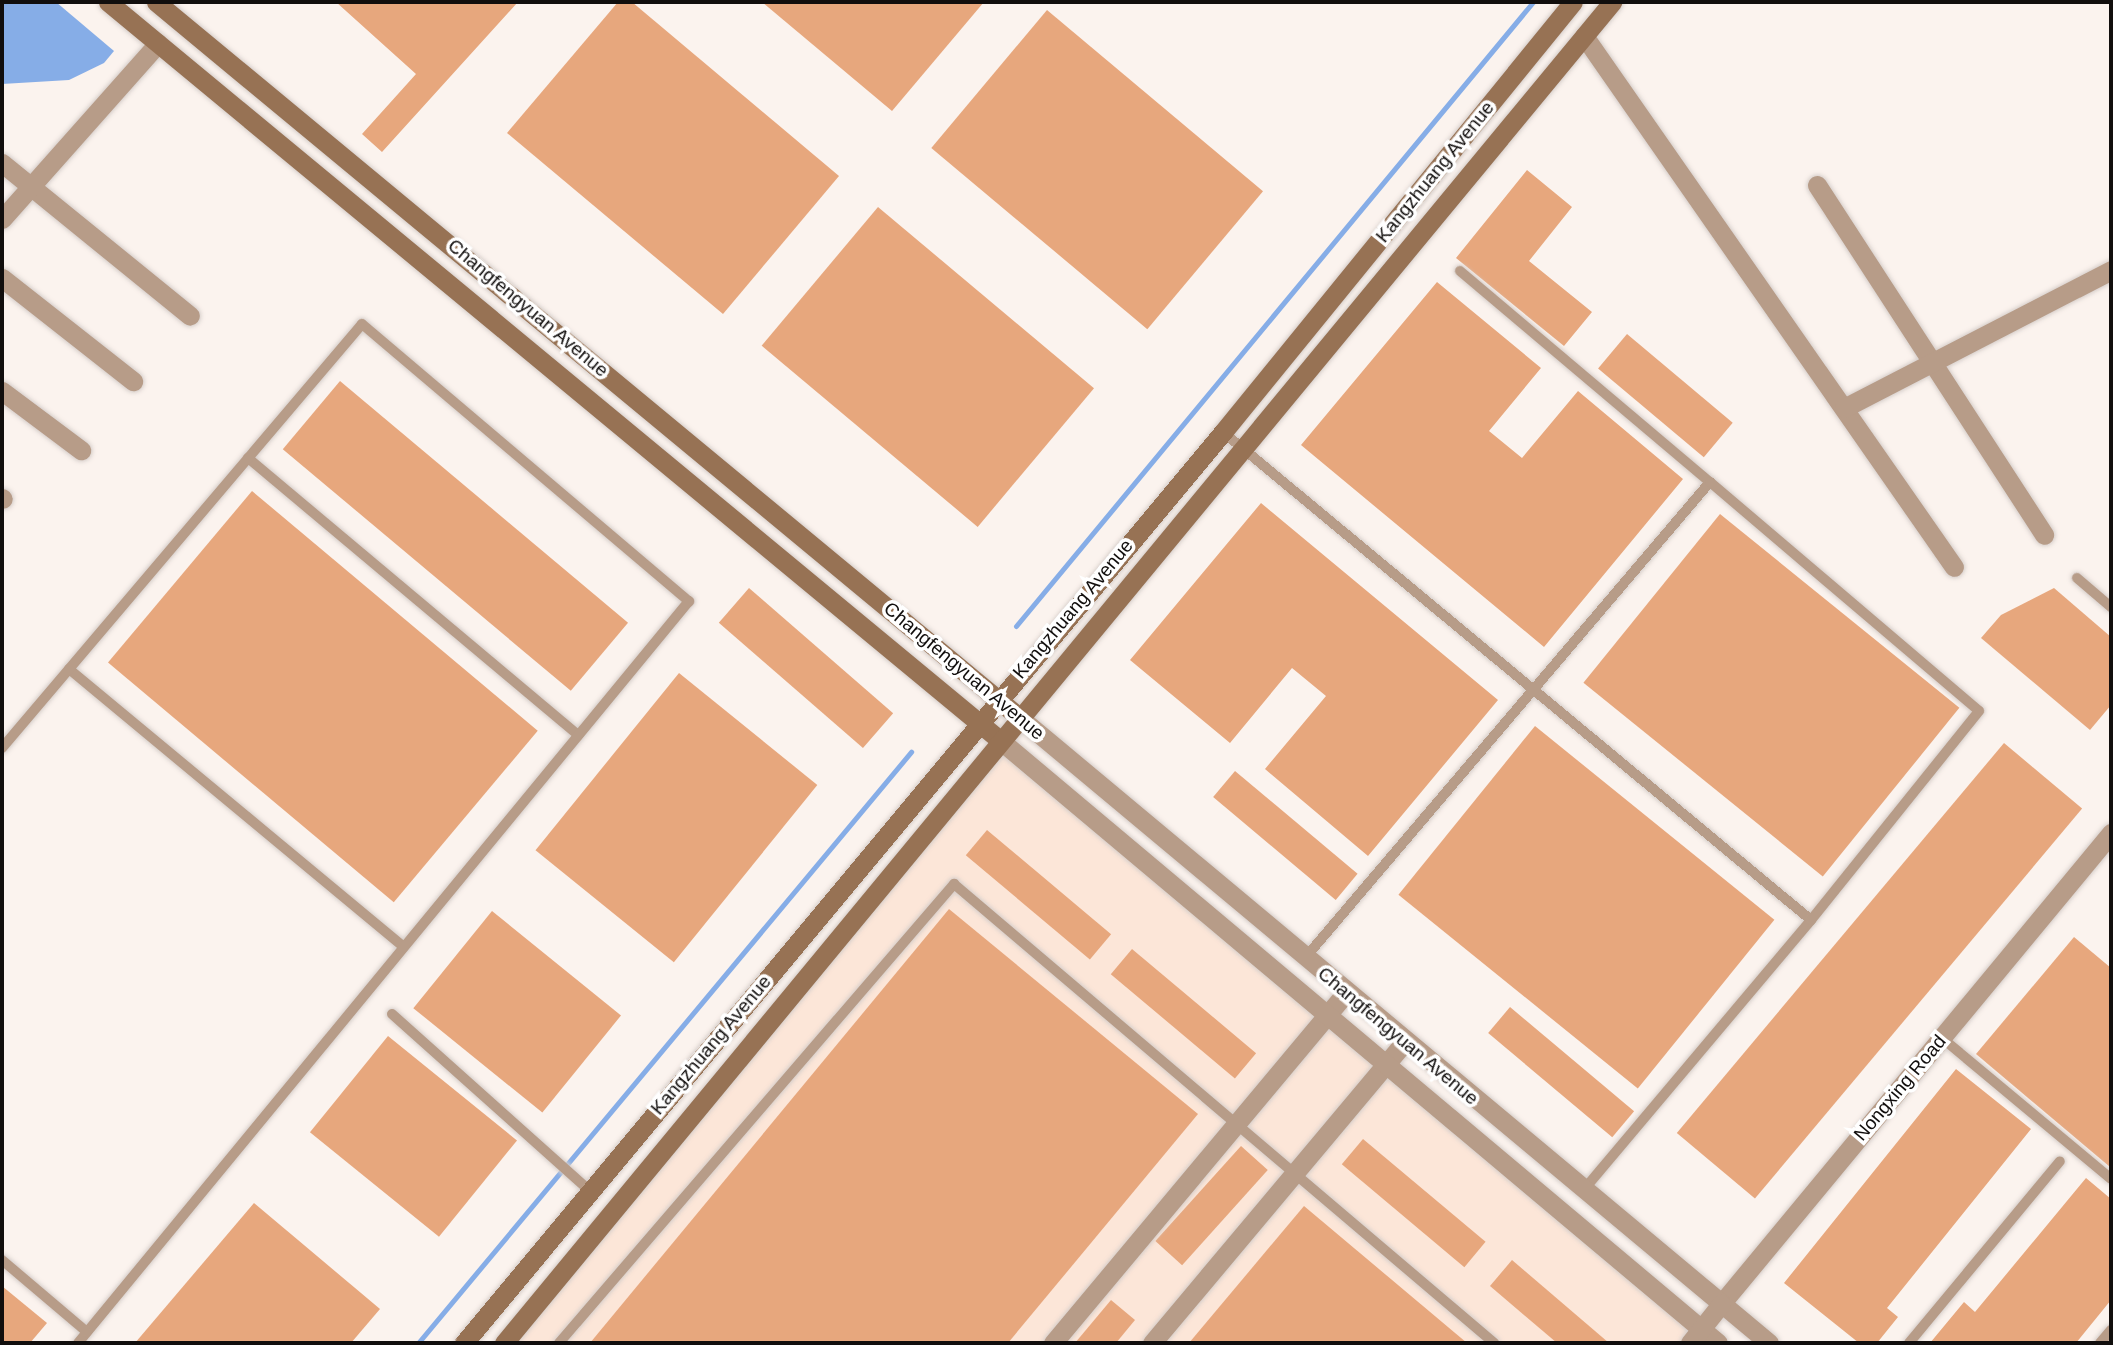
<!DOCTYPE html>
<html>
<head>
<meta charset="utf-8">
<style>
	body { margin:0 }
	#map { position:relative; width:2113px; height:1345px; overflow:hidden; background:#fbf3ee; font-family:Arial,sans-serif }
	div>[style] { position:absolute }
	.commercial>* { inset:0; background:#fce6d8 }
	.water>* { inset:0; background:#86ade7 }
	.stream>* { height:5px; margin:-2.5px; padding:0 2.5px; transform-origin:2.5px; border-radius:2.5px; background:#86ade7 }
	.building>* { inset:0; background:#e7a77d; transform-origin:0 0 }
	.roads { filter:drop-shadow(0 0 2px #d6ceca) drop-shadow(0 0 2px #d6ceca) }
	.service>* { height:10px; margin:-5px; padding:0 5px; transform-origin:5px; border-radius:5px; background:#b79c88 }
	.minor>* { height:19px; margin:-9.5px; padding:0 9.5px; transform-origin:9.5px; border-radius:9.5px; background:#b79c88 }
	.tertiary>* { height:19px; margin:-9.5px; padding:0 9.5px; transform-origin:9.5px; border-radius:9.5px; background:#b79c88 }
	.secondary>* { height:19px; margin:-9.5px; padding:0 9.5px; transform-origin:9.5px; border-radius:9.5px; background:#977254 }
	span { translate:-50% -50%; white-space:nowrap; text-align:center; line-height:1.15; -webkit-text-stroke:7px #fff; paint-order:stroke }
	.street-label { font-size:19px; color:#110e0d }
	.frame { position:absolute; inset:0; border:4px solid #110e0d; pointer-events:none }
</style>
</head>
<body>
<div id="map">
	<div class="commercial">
		<i style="clip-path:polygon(1001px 741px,1701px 1329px,1690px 1343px,504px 1343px)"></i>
	</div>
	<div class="water">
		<i style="clip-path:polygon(2px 2px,56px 2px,114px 51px,104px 63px,69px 80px,2px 84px)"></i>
	</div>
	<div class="stream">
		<i style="left:1016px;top:626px;width:810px;rotate:-50.36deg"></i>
		<i style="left:418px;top:1343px;width:770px;rotate:-50.17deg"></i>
	</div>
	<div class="building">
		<i style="clip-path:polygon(336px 2px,518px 2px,382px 152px,362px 134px,416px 74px)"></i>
		<i style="clip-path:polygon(618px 2px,632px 2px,839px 176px,723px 314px,507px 133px)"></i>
		<i style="clip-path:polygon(762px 2px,984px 2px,892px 111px)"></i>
		<i style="left:1047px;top:10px;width:282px;height:180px;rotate:40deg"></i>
		<i style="clip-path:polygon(1527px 170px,1572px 207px,1529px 261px,1592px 312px,1564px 346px,1456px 258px)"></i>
		<i style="left:878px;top:207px;width:282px;height:181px;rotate:40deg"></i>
		<i style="clip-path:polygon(1437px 282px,1541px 368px,1489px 431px,1522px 458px,1578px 391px,1683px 479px,1544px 647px,1301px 445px)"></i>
		<i style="left:1627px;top:334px;width:138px;height:45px;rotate:40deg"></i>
		<i style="left:340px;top:381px;width:376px;height:89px;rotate:40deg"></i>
		<i style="left:252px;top:491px;width:373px;height:224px;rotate:40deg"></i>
		<i style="clip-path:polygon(1261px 503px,1498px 700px,1368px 856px,1265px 769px,1326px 696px,1292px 668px,1230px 743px,1130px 660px)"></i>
		<i style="left:1720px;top:514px;width:308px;height:217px;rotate:39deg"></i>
		<i style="left:749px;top:588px;width:191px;height:46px;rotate:41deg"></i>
		<i style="clip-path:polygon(2054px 588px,2111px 637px,2111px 705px,2090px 730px,1981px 638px,2001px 615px)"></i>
		<i style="left:679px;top:673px;width:178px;height:228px;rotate:39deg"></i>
		<i style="left:1535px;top:726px;width:308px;height:217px;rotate:39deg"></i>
		<i style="left:2004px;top:743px;width:102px;height:509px;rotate:40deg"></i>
		<i style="left:1235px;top:771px;width:160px;height:34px;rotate:40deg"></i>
		<i style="left:987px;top:830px;width:162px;height:33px;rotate:40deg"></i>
		<i style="clip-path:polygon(949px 909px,1198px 1114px,1008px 1343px,590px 1343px)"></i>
		<i style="left:492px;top:911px;width:166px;height:125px;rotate:39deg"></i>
		<i style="clip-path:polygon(2074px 937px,2111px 968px,2110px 1167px,1976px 1054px)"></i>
		<i style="left:1132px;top:949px;width:162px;height:33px;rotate:40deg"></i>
		<i style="left:1510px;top:1007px;width:162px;height:34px;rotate:40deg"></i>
		<i style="left:388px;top:1036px;width:166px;height:124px;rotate:39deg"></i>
		<i style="clip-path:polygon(1956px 1069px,2031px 1129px,1887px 1308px,1898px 1317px,1877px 1343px,1859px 1343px,1784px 1283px)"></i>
		<i style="left:1363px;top:1139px;width:160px;height:33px;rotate:40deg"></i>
		<i style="left:1241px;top:1146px;width:36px;height:128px;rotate:42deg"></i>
		<i style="clip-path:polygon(2086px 1178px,2111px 1199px,2111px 1300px,2076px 1343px,1930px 1343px,1964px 1302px,1975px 1312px)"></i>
		<i style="clip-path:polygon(254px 1203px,380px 1309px,351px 1343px,135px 1343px)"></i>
		<i style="clip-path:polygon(1304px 1206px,1467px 1343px,1189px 1343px)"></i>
		<i style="clip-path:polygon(1512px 1260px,1609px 1343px,1557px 1343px,1490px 1286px)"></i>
		<i style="clip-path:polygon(2px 1286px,47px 1323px,30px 1343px,2px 1343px)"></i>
		<i style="clip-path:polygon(1111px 1300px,1135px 1320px,1116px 1343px,1075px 1343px)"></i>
	</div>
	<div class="roads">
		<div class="service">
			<i style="left:1460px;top:271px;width:327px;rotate:40.2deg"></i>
			<i style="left:1223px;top:432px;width:764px;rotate:39.69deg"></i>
			<i style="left:1811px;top:920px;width:353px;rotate:130.1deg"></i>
			<i style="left:248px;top:458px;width:431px;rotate:40deg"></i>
			<i style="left:2077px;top:578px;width:45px;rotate:40.5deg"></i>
			<i style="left:69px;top:669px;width:435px;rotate:39.7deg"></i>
			<i style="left:2px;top:748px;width:556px;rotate:-49.67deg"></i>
			<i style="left:362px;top:324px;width:429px;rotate:40.3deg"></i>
			<i style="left:689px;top:601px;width:961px;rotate:129.47deg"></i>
			<i style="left:1305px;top:958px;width:625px;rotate:-49.61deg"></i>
			<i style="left:1710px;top:482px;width:353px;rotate:40.4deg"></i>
			<i style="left:1979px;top:711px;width:268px;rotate:128.8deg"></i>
			<i style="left:392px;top:1014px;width:266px;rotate:41.8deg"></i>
			<i style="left:1942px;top:1038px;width:220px;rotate:39.8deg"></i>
			<i style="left:2px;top:1260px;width:111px;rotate:40.3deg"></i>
			<i style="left:559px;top:1343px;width:606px;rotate:-49.29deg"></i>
			<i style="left:954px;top:884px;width:709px;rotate:40.36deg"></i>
			<i style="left:1909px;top:1343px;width:236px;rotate:-50.3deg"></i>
			<i style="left:2100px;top:1343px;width:17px;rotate:-50deg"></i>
		</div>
		<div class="minor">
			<i style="left:1584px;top:36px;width:647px;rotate:55.13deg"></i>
			<i style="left:2px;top:163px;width:242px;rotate:39.1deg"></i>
			<i style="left:1817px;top:185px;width:417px;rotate:57deg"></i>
			<i style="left:2px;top:219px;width:235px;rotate:-48.4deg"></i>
			<i style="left:2px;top:278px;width:167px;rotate:38.2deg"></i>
			<i style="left:2px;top:391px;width:99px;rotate:36.8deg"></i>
			<i style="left:1844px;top:408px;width:301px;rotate:-27.3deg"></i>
			<i style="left:2px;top:498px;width:1px;rotate:45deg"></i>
			<i style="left:1721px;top:1304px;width:612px;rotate:-50.37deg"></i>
			<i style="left:1053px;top:1343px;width:456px;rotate:-50.1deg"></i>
			<i style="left:1152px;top:1343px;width:393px;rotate:-50deg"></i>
		</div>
		<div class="tertiary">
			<i style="left:1019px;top:717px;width:977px;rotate:39.85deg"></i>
			<i style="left:1001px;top:741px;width:936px;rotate:40.02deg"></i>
			<i style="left:1690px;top:1343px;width:50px;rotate:-51.5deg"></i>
		</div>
		<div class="secondary">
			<i style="left:108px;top:2px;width:1159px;rotate:39.61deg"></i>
			<i style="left:156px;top:2px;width:1121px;rotate:39.64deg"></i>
			<i style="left:464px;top:1343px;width:1186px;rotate:-50.2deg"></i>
			<i style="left:1223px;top:432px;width:554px;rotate:-50.86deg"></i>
			<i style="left:504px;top:1343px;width:1740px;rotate:-50.43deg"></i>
		</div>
	</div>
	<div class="street-label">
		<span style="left:1435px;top:172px;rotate:-51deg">Kangzhuang Avenue</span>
		<span style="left:528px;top:308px;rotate:40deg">Changfengyuan Avenue</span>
		<span style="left:1073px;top:609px;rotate:-50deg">Kangzhuang Avenue</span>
		<span style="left:964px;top:671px;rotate:40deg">Changfengyuan Avenue</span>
		<span style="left:1398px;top:1036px;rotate:40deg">Changfengyuan Avenue</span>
		<span style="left:711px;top:1045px;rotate:-50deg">Kangzhuang Avenue</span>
		<span style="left:1900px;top:1088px;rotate:-50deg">Nongxing Road</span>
	</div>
	<div class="frame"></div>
</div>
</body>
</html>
